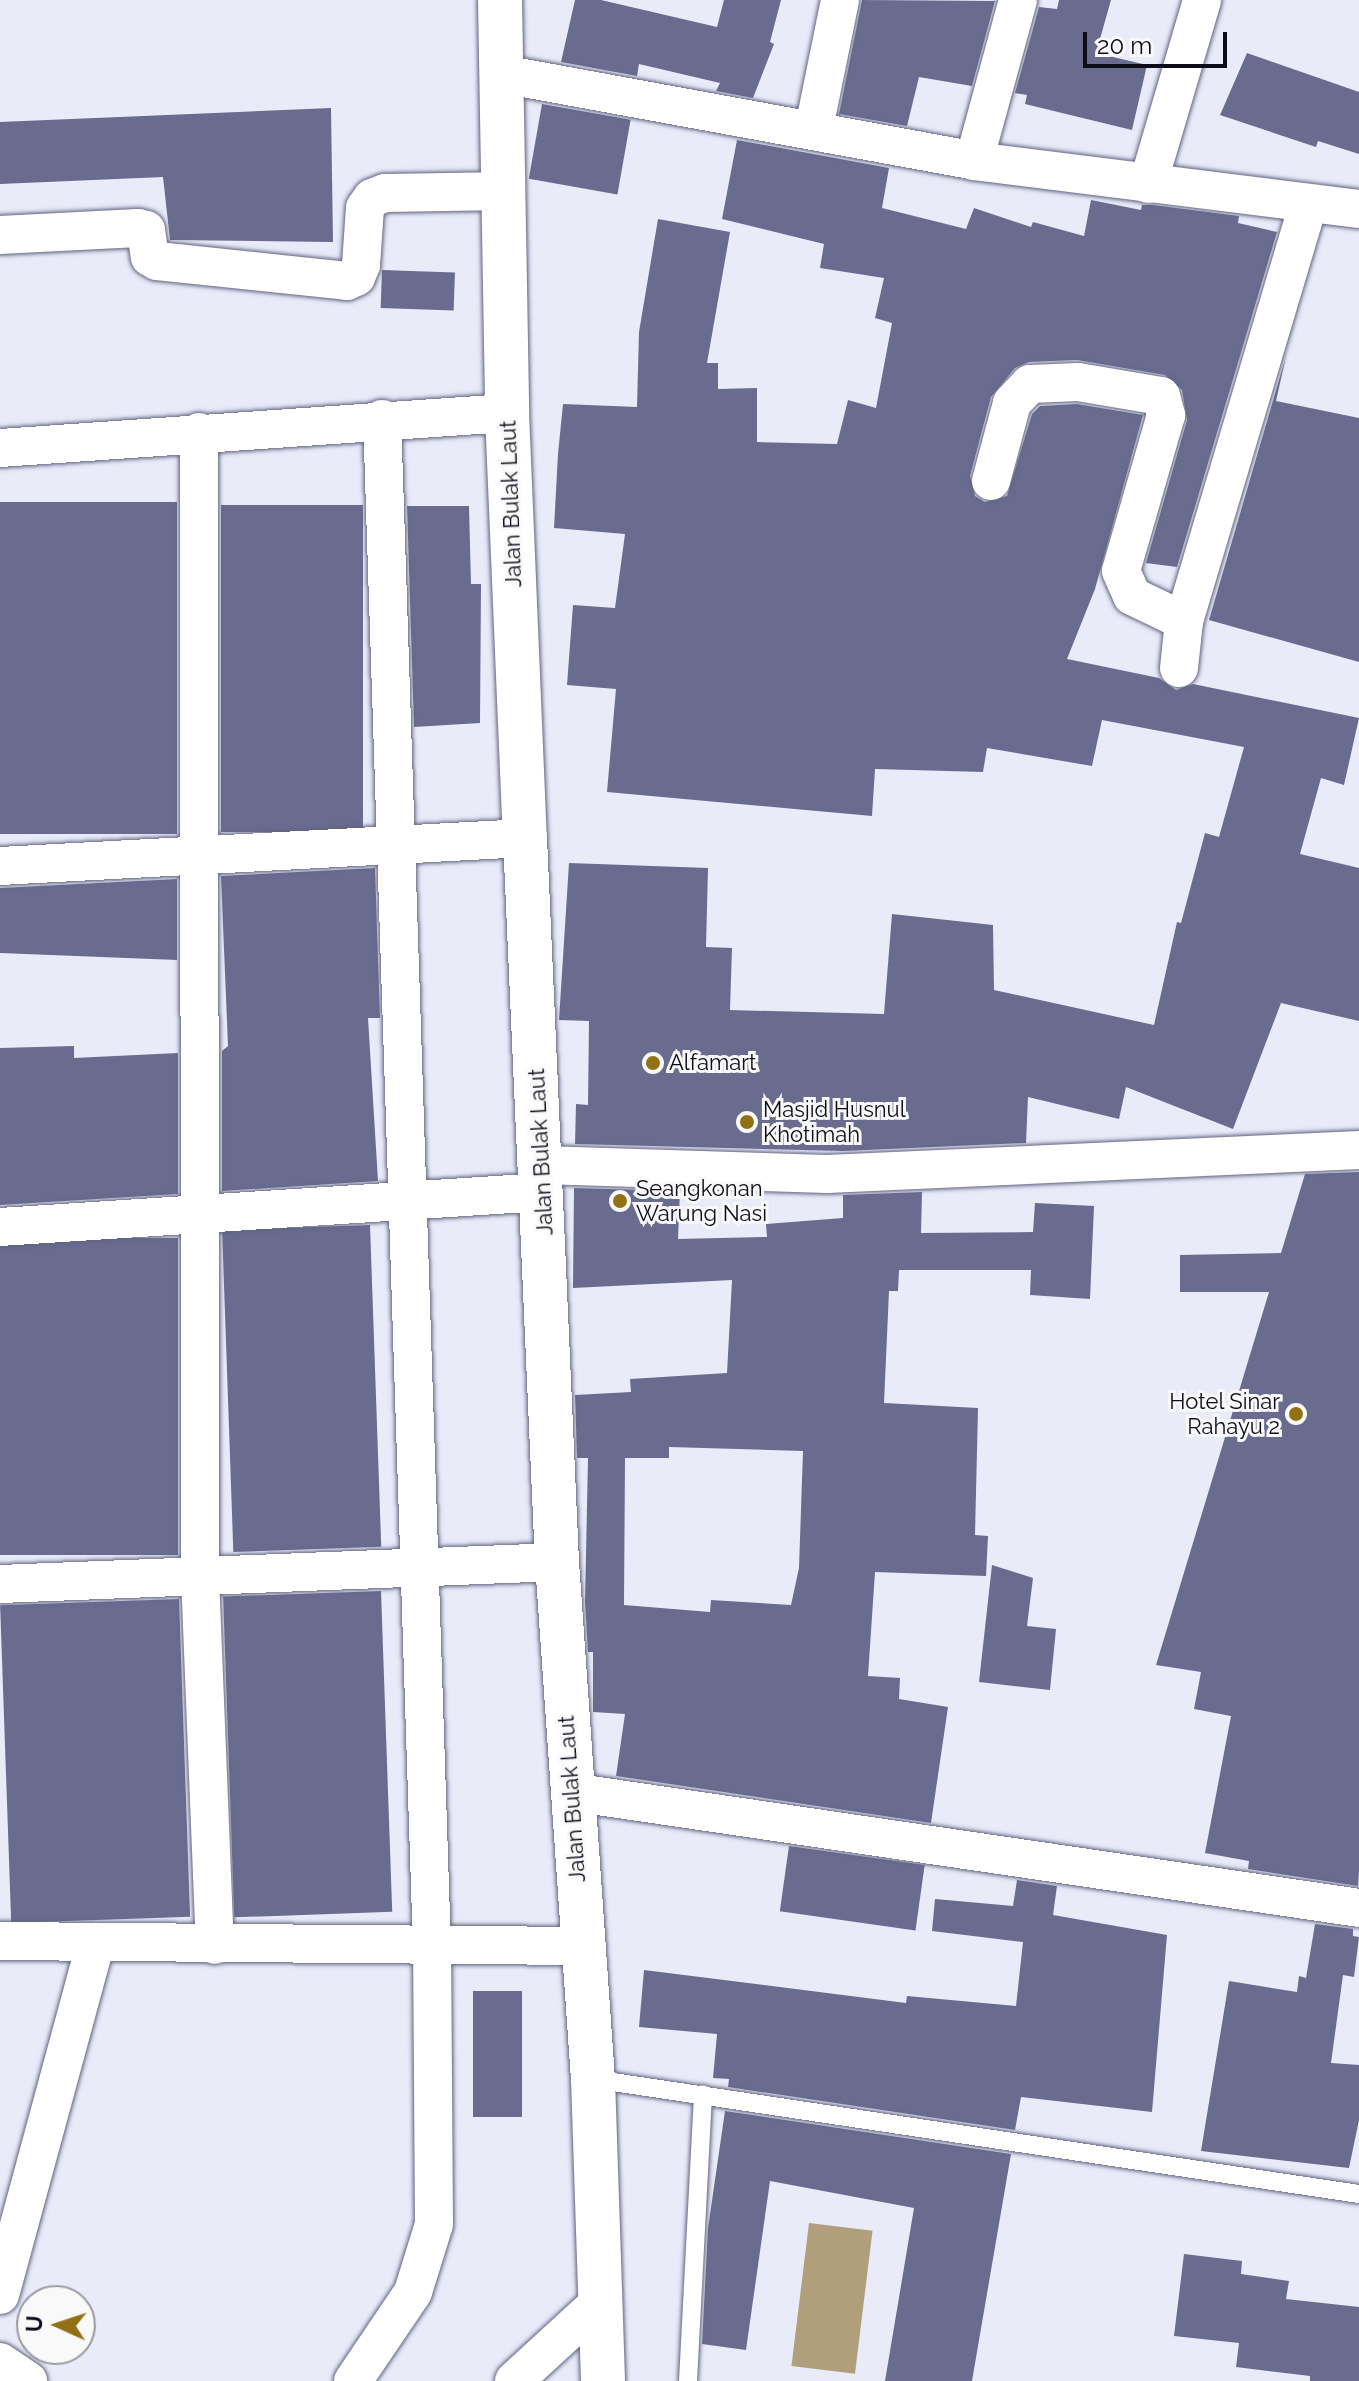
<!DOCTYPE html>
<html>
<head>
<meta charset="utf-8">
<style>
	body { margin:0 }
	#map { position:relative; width:1359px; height:2381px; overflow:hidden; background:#e9ebf9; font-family:Raleway,sans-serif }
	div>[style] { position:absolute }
	.water>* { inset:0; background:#b09f7a; transform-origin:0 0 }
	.building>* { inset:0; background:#696c8f; transform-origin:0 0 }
	.roads { filter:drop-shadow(0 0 2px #616381) drop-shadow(0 0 2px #616381) }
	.service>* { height:18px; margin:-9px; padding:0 9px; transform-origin:9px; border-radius:9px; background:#fff }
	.minor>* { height:38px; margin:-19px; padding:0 19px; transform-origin:19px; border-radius:19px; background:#fff }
	.tertiary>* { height:44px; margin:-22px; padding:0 22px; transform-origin:22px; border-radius:22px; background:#fff }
	.dots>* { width:22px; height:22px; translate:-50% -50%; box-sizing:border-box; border:4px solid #f9f9f9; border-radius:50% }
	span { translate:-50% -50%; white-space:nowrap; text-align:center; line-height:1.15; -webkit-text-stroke:6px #f9f9f9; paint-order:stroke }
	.street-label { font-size:22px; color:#0c0d18 }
	.poi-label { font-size:22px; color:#0c0d18 }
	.left { translate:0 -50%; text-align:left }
	.right { translate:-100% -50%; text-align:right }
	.north { position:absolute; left:16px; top:2285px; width:80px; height:80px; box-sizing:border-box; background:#f9f9f9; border:2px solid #9a9b9f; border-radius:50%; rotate:273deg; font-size:22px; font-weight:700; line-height:32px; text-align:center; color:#0c0d18 }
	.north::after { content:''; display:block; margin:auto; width:28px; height:36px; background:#927016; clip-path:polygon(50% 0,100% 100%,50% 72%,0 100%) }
	.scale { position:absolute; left:1083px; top:32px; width:144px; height:36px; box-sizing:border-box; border:4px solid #0c0d18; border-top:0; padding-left:10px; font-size:24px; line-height:28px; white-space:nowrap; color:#0c0d18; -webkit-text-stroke:6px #f9f9f9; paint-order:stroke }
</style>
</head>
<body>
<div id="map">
	<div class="water">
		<i style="left:809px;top:2223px;width:64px;height:144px;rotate:7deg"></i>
	</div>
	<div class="building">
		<i style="clip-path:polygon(575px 0,601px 0,717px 27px,724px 0,781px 0,770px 42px,774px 44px,753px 98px,716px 91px,720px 83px,639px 64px,637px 76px,561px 62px)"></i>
		<i style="clip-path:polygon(862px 0,995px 1px,972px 86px,919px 77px,907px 126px,839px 114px)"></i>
		<i style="clip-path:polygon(1059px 0,1111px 0,1096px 53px,1147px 65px,1132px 130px,1025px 104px,1027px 95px,1015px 93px,1039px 7px,1057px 9px)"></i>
		<i style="clip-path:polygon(1247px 53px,1359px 92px,1359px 154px,1318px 141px,1316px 147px,1220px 115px)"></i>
		<i style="left:542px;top:104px;width:90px;height:76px;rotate:10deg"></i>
		<i style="clip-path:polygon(331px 108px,333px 242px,170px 240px,163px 177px,0 184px,0 122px)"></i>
		<i style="clip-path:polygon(737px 140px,889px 168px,882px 208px,966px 229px,974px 208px,1031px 227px,1033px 222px,1084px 236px,1091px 200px,1141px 210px,1142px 205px,1153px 205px,1239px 216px,1238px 223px,1277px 232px,1177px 567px,1146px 563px,1187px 420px,1182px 390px,1165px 375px,1077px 360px,1029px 362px,1015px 368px,991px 397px,970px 476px,975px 496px,985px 502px,1007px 496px,1032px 414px,1040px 406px,1077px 404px,1143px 415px,1095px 589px,1067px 659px,1159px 678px,1176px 690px,1193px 684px,1359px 718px,1344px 785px,1321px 778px,1300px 854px,1359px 868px,1359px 1021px,1281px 1003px,1233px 1129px,1126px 1087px,1119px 1119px,1028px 1097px,1026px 1143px,843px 1151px,575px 1144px,576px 1104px,588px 1105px,589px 1021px,559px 1020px,569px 863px,708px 868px,706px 947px,732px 948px,730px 1010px,884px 1014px,892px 914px,993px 925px,994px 990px,1154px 1025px,1177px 922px,1181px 923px,1205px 833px,1219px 837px,1244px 747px,1102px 720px,1092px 766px,987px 748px,983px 772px,875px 769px,872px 816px,607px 792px,616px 689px,567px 685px,573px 605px,615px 608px,625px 534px,554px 528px,558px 454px,563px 404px,637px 407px,639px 332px,658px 219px,730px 232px,707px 363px,718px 363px,718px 389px,757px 388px,757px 442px,837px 444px,848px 400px,876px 408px,892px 323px,875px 318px,884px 278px,820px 268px,824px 244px,722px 219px)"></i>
		<i style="left:382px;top:270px;width:73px;height:38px;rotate:2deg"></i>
		<i style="clip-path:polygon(1286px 356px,1276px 401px,1359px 418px,1359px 662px,1209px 620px)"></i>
		<i style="left:177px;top:502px;width:332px;height:177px;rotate:90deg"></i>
		<i style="left:221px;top:505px;width:142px;height:327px"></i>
		<i style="clip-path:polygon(407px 506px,469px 506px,471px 584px,481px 584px,480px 723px,414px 727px)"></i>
		<i style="clip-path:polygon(375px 868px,380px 1018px,368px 1018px,378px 1181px,222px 1191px,222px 1051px,228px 1046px,221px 876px)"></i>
		<i style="clip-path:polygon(177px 879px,177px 960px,0 953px,0 888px)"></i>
		<i style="clip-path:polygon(74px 1046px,74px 1058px,178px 1053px,178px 1194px,0 1205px,0 1048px)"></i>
		<i style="clip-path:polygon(1359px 1172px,1359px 1871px,1358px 1886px,1248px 1869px,1249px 1861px,1205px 1853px,1231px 1716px,1194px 1709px,1201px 1672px,1156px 1665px,1269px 1292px,1180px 1292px,1180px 1255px,1281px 1253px,1305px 1174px)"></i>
		<i style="clip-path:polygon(evenodd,574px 1188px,680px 1191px,678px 1239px,767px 1237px,766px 1224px,843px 1218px,843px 1195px,922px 1192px,921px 1233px,1033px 1232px,1035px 1203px,1094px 1206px,1090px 1299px,1030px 1295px,1031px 1270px,899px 1270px,898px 1291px,889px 1291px,884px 1403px,978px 1408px,975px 1535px,988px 1536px,986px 1576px,875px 1572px,868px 1676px,900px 1678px,899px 1699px,948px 1707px,931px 1823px,616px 1776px,625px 1714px,593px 1712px,593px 1652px,588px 1652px,585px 1602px,588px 1458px,577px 1458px,575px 1395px,631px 1392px,630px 1379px,727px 1373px,732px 1280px,573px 1288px,574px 1188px,669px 1447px,803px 1451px,799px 1568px,791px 1605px,711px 1600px,710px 1612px,624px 1605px,625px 1458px,669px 1458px,669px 1447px)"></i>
		<i style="left:370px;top:1225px;width:322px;height:148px;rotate:88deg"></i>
		<i style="left:178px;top:1238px;width:317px;height:178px;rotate:90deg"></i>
		<i style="clip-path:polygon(992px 1565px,1033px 1578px,1027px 1626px,1056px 1629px,1050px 1690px,979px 1682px)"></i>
		<i style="left:381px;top:1591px;width:321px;height:158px;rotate:88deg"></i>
		<i style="left:179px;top:1599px;width:318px;height:179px;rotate:88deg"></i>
		<i style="left:789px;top:1846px;width:137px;height:66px;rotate:8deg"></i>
		<i style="clip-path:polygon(1017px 1880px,1057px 1886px,1053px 1915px,1167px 1935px,1152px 2112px,1021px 2097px,1015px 2130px,728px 2087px,729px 2079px,713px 2078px,717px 2034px,639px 2027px,644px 1970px,906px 2003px,907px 1996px,1016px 2006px,1023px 1942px,932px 1931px,935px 1899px,1013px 1906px)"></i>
		<i style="clip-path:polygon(1315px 1924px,1353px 1929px,1353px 1936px,1359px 1937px,1354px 1977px,1343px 1975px,1331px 2063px,1359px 2065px,1359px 2120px,1349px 2168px,1201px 2151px,1229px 1981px,1297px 1992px,1299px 1976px,1306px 1978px)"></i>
		<i style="left:522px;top:1991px;width:126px;height:49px;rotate:90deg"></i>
		<i style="clip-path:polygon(725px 2111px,1011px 2154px,972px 2381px,885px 2381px,914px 2208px,770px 2181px,746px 2350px,702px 2344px,708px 2228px)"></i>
		<i style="clip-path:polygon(1184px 2254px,1242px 2261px,1241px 2274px,1289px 2281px,1286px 2299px,1359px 2307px,1359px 2381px,1310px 2381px,1310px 2376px,1236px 2367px,1239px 2343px,1174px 2336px)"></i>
	</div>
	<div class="roads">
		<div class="service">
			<i style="left:593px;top:2079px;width:775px;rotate:8.54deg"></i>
			<i style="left:688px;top:2381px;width:287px;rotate:-87deg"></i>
		</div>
		<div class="minor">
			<i style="left:502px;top:74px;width:480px;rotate:10.4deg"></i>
			<i style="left:974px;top:161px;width:388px;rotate:7.1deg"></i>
			<i style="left:814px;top:128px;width:131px;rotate:-78.5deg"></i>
			<i style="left:974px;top:161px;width:167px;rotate:-74.7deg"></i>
			<i style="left:1148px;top:184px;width:192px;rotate:-73.6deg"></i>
			<i style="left:0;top:235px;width:138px;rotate:-2.9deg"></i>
			<i style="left:138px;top:228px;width:8px;rotate:14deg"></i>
			<i style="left:146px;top:230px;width:27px;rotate:82deg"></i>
			<i style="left:150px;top:257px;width:8px;rotate:30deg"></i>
			<i style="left:157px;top:261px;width:191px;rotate:6deg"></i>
			<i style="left:347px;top:281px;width:10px;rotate:-24deg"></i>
			<i style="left:356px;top:277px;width:13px;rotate:-67deg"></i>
			<i style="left:361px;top:265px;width:57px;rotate:-86deg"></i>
			<i style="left:365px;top:208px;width:12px;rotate:-55deg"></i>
			<i style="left:372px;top:198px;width:14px;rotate:-21deg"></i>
			<i style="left:385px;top:193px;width:119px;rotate:-1deg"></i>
			<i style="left:199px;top:432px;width:1144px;rotate:89.95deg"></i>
			<i style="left:200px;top:1576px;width:369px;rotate:87.7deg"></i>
			<i style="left:0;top:448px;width:508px;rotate:-3.95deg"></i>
			<i style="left:991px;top:481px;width:81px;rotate:-74.9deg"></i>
			<i style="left:1012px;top:403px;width:26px;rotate:-47deg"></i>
			<i style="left:1030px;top:384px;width:48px;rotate:-2.4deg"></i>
			<i style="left:1078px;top:382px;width:84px;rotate:9.6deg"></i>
			<i style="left:1161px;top:396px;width:20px;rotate:75deg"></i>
			<i style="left:1166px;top:415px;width:162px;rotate:106.1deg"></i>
			<i style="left:1121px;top:571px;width:27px;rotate:66deg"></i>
			<i style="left:1132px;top:596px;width:58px;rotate:25.7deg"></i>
			<i style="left:1179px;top:668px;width:47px;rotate:-83.9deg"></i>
			<i style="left:1184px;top:621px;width:434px;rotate:-73.4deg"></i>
			<i style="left:0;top:866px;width:526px;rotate:-3.05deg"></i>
			<i style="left:542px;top:1165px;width:285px;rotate:1.8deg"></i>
			<i style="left:827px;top:1174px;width:533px;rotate:-2.58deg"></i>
			<i style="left:0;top:1227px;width:544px;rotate:-3.69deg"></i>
			<i style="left:0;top:1584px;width:557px;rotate:-2.26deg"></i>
			<i style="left:571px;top:1792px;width:796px;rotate:8.37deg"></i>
			<i style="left:0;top:1941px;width:583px;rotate:0.49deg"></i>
			<i style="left:0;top:2295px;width:366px;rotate:-74.8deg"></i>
			<i style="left:0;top:2362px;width:34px;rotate:34deg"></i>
			<i style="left:353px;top:2381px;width:107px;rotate:-56deg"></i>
			<i style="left:413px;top:2292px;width:71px;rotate:-72.8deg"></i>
			<i style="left:434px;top:2224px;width:276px;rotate:-90.4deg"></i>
			<i style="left:432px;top:1948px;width:1530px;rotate:-91.87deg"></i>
			<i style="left:514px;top:2381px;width:117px;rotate:-42.6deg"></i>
		</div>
		<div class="tertiary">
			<i style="left:500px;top:0;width:413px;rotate:89deg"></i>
			<i style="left:507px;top:413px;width:425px;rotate:87.6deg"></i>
			<i style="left:525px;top:838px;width:725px;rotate:87.47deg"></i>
			<i style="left:557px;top:1562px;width:518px;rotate:86.02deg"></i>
			<i style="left:593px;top:2079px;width:302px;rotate:88.1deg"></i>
		</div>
	</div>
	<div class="dots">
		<i style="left:653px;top:1063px;background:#927016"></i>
		<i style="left:747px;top:1122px;background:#927016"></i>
		<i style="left:620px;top:1201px;background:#927016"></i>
		<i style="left:1296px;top:1414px;background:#927016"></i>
	</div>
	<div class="street-label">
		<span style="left:511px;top:504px;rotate:-92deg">Jalan Bulak Laut</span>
		<span style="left:541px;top:1152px;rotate:-93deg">Jalan Bulak Laut</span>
		<span style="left:572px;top:1799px;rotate:-94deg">Jalan Bulak Laut</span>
	</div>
	<div class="poi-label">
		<span class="left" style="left:669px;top:1063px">Alfamart</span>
		<span class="left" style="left:763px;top:1122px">Masjid Husnul<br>Khotimah</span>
		<span class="left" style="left:636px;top:1201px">Seangkonan<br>Warung Nasi</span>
		<span class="right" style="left:1280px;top:1414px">Hotel Sinar<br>Rahayu 2</span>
	</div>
	<div class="north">U</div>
	<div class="scale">20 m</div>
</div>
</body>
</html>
